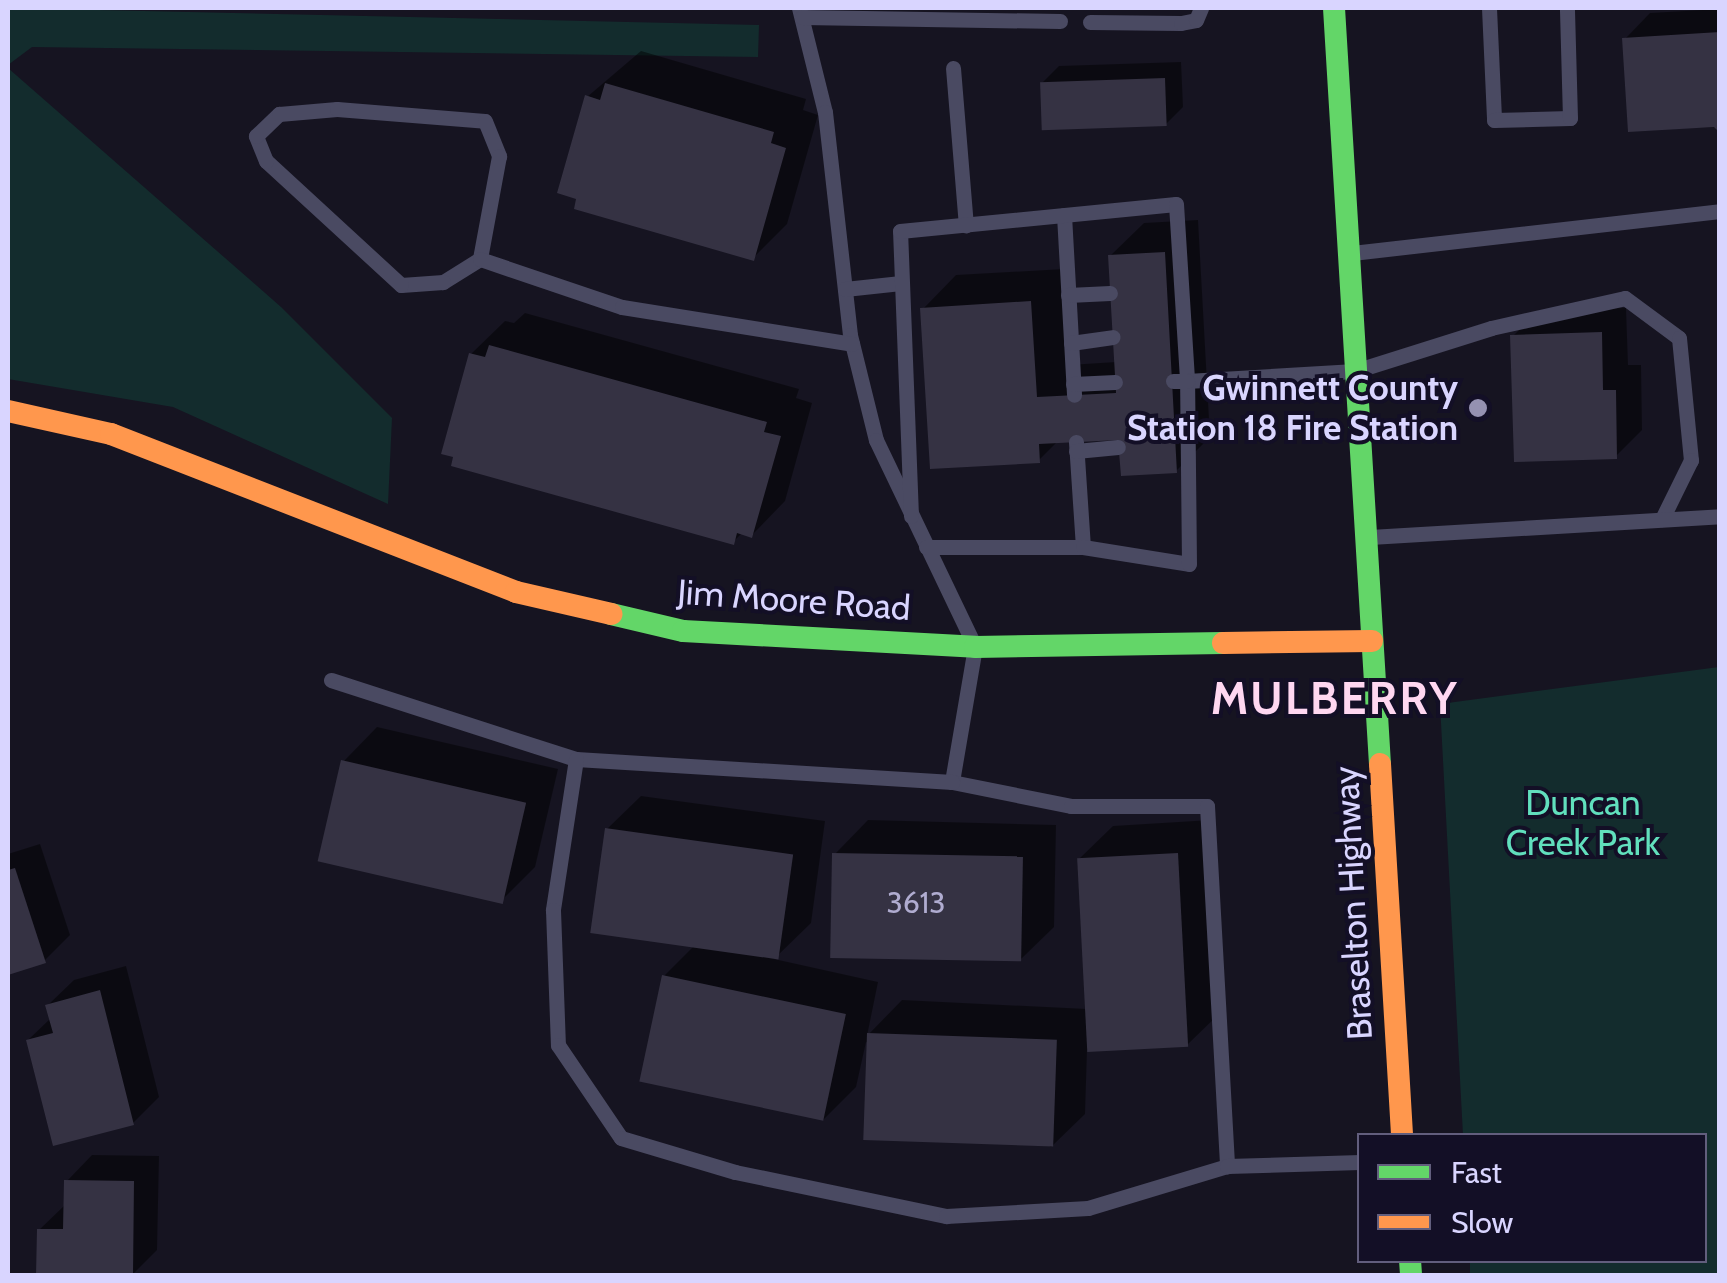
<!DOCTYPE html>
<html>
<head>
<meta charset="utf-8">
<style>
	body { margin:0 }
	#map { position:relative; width:1727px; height:1283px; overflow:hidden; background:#161421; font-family:Cabin,sans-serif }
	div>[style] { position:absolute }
	.green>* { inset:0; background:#132c2d }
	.shadow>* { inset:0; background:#0007 }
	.building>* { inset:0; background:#353243; transform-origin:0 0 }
	.lane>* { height:15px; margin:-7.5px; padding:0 7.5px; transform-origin:7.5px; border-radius:7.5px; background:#4a4a62 }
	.fast>* { height:22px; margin:-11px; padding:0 11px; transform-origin:11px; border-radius:11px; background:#63d668 }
	.slow>* { height:22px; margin:-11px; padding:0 11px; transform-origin:11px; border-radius:11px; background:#ff974d }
	.dots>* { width:28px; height:28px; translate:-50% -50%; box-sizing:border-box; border:5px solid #130f26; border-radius:50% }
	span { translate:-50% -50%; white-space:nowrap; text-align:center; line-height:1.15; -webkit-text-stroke:8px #130f26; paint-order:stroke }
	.number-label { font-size:30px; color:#b0acd0 }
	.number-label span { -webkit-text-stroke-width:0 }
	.poi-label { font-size:35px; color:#d9d5ff; font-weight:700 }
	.right { translate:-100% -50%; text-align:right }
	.street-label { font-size:35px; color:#d9d5ff }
	.park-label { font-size:35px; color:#61dfbd }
	.district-label { font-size:45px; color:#ffd7f1; font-weight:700; letter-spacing:2.5px }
	.frame { position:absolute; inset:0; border:10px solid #d9d5ff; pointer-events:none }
	.legend { position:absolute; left:1357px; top:1133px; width:350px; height:130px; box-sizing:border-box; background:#130f26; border:2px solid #625e7d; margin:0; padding:12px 18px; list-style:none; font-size:30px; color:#d9d5ff }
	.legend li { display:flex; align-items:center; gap:20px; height:50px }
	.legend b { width:50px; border:2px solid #625e7d }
</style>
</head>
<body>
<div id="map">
	<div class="green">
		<i style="clip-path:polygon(8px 8px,759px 25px,758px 57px,32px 47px,8px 65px)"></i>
		<i style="clip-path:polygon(8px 68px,281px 307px,392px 418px,388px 504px,173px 407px,8px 379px)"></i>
		<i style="clip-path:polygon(1719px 667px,1719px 1275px,1470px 1275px,1470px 1261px,1704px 1260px,1704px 1136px,1463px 1135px,1440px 704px)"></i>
	</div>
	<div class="shadow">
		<i style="clip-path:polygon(1720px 9px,1720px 127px,1630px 129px,1625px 39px,1650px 13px)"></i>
		<i style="clip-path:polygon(641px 51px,806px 99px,803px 110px,818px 115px,787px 224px,753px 258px,587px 97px)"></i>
		<i style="clip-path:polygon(1181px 62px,1183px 107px,1166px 124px,1042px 83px,1059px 66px)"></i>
		<i style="clip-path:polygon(1198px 220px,1210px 437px,1176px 471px,1120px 437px,1059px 440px,1039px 460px,923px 309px,956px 275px,1064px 269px,1069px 365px,1116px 362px,1110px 256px,1144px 223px)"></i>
		<i style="clip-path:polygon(1626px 308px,1628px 365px,1641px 365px,1642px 430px,1616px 456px,1513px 336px,1539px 310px)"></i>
		<i style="clip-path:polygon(525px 313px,799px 389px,796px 398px,812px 403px,785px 501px,752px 535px,743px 532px,733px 542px,471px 354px,505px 321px,514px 323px)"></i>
		<i style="clip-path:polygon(377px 727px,558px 769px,535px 867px,502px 900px,344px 761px)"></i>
		<i style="clip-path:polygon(641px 796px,825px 821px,811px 923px,774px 959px,878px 982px,867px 1036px,902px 1000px,1087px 1009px,1079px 859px,1113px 826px,1211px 820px,1221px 1012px,1187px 1045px,1087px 1050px,1085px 1114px,1051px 1147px,866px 1042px,856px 1087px,823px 1120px,664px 976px,695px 945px,607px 829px)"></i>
		<i style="clip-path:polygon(868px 820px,1056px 825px,1054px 927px,1020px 960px,835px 854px)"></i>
		<i style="clip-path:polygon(40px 844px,70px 935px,45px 960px,8px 973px,8px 854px)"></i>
		<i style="clip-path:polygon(126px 966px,159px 1097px,133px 1123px,28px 1040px,51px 1018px,48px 1005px,74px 980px)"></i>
		<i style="clip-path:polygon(92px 1155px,159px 1156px,157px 1250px,132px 1275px,39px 1230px,66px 1204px,67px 1181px)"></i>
	</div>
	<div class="building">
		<i style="clip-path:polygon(1720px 32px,1720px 133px,1714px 127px,1628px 132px,1622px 38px)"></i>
		<i style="left:1165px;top:78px;width:48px;height:125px;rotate:88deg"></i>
		<i style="clip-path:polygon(605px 83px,774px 132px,771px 143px,786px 148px,754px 261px,574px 209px,576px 199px,557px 193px,585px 95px,600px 100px)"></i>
		<i style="clip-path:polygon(1165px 252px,1177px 473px,1121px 476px,1118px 440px,1039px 444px,1040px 463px,930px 469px,920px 308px,1031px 301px,1037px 397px,1116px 393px,1108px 255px)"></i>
		<i style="clip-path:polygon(1602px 332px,1603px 390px,1616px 390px,1617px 459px,1514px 462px,1510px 335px)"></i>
		<i style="clip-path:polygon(489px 345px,767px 422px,764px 432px,781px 436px,752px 538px,737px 533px,734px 545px,451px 466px,453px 457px,441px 454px,469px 353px,485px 357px)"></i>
		<i style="left:341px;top:760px;width:190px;height:104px;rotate:13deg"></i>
		<i style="left:605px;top:828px;width:190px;height:106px;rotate:8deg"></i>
		<i style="left:832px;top:853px;width:191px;height:105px;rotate:1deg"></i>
		<i style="left:1178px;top:853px;width:194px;height:101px;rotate:87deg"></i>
		<i style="clip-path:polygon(15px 868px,46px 963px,8px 975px,8px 870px)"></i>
		<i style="left:662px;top:975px;width:188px;height:109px;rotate:12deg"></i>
		<i style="clip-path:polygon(100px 990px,134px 1125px,53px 1146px,26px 1040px,53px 1033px,45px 1005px)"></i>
		<i style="left:867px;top:1033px;width:190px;height:107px;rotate:2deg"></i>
		<i style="clip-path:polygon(64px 1180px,134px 1181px,133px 1276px,36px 1276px,37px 1229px,63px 1229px)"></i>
	</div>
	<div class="lane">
		<i style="left:799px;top:8px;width:107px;rotate:76deg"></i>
		<i style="left:825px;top:112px;width:224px;rotate:83.6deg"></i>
		<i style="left:850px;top:335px;width:108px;rotate:76.1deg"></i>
		<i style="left:876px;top:440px;width:229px;rotate:64.4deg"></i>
		<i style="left:975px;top:647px;width:137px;rotate:99.7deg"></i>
		<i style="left:952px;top:782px;width:121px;rotate:11.4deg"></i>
		<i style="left:1071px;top:806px;width:136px"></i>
		<i style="left:1207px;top:806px;width:361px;rotate:86.8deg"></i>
		<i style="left:1489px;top:8px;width:112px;rotate:87.4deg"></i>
		<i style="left:1494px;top:120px;width:76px;rotate:-1.5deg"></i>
		<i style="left:1570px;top:118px;width:110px;rotate:-91.6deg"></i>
		<i style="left:802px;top:17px;width:258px;rotate:0.9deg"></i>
		<i style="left:1090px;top:22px;width:91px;rotate:0.6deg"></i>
		<i style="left:1181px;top:23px;width:15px;rotate:-11deg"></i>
		<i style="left:1196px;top:20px;width:13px;rotate:-67deg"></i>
		<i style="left:953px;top:68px;width:158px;rotate:85.3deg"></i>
		<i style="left:1064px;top:215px;width:180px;rotate:86.8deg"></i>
		<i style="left:1352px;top:253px;width:370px;rotate:-6.5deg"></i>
		<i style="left:480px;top:259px;width:44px;rotate:148.1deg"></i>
		<i style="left:443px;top:282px;width:42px;rotate:175.9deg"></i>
		<i style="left:401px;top:285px;width:183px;rotate:-137.4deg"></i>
		<i style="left:266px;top:161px;width:27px;rotate:-112deg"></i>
		<i style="left:256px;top:136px;width:32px;rotate:-44deg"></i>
		<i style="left:279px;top:114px;width:58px;rotate:-4.9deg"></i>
		<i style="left:337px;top:109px;width:148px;rotate:4.6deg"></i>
		<i style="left:485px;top:121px;width:38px;rotate:68deg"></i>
		<i style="left:499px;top:156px;width:105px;rotate:100.5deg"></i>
		<i style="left:480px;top:259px;width:150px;rotate:18.7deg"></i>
		<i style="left:622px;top:307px;width:233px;rotate:9.1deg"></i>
		<i style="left:845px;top:289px;width:56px;rotate:-6.1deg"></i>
		<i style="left:1068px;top:295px;width:42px;rotate:-2.7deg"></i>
		<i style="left:1071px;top:343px;width:42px;rotate:-8.1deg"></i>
		<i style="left:1073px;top:384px;width:42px;rotate:-2.7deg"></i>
		<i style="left:1076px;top:442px;width:105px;rotate:86.2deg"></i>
		<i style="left:1076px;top:451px;width:42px;rotate:-5.4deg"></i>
		<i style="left:911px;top:516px;width:285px;rotate:-92.2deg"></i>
		<i style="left:900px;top:231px;width:277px;rotate:-5.6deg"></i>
		<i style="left:1176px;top:204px;width:177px;rotate:86.4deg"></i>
		<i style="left:1187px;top:381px;width:168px;rotate:-3.4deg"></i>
		<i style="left:1355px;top:371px;width:143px;rotate:-17.5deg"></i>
		<i style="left:1491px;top:328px;width:137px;rotate:-12.6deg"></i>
		<i style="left:1625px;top:298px;width:67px;rotate:36.5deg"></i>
		<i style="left:1679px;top:338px;width:123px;rotate:84.4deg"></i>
		<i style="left:1691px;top:460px;width:66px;rotate:116.2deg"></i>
		<i style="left:1370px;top:537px;width:351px;rotate:-3.4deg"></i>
		<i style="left:926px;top:547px;width:157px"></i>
		<i style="left:1083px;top:547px;width:107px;rotate:9.1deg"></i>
		<i style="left:1189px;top:564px;width:183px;rotate:-90.6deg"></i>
		<i style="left:1187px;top:381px;width:14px;rotate:180deg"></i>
		<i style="left:331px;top:680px;width:257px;rotate:17.9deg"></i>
		<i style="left:576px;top:759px;width:377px;rotate:3.5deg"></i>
		<i style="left:576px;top:759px;width:153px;rotate:98.7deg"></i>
		<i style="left:553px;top:910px;width:135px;rotate:87.9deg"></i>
		<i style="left:558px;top:1045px;width:112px;rotate:55.9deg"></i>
		<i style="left:621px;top:1138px;width:119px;rotate:16.6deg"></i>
		<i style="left:735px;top:1172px;width:216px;rotate:11.8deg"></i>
		<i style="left:946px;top:1216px;width:142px;rotate:-3.2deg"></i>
		<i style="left:1088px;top:1208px;width:145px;rotate:-16.8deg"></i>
		<i style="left:1227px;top:1166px;width:133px;rotate:-1.7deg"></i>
	</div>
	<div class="fast">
		<i style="left:1334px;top:8px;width:757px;rotate:86.52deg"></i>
		<i style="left:611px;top:614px;width:74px;rotate:13.3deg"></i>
		<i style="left:683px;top:631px;width:292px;rotate:3.1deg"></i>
		<i style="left:975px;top:647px;width:248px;rotate:-0.9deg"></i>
		<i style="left:1410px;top:1260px;width:16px;rotate:86deg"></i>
	</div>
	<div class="slow">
		<i style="left:8px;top:411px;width:106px;rotate:12.6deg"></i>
		<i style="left:111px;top:434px;width:435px;rotate:21.3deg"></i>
		<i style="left:516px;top:592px;width:98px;rotate:13deg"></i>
		<i style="left:1223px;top:643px;width:149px;rotate:-0.8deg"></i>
		<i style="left:1380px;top:764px;width:373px;rotate:86.6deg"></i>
	</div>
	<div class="dots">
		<i style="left:1478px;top:408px;background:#9591b1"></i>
	</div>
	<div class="number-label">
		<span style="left:916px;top:903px">3613</span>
	</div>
	<div class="poi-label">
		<span class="right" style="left:1458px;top:408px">Gwinnett County<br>Station 18 Fire Station</span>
	</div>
	<div class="street-label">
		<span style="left:794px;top:600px;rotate:4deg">Jim Moore Road</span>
		<span style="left:1353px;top:903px;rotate:-93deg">Braselton Highway</span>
	</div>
	<div class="park-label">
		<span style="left:1583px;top:823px">Duncan<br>Creek Park</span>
	</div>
	<div class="district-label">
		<span style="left:1335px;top:699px">MULBERRY</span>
	</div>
	<div class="frame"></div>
	<ul class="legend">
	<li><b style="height:12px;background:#63d668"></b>Fast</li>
	<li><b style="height:12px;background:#ff974d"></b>Slow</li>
	</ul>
</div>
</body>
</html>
